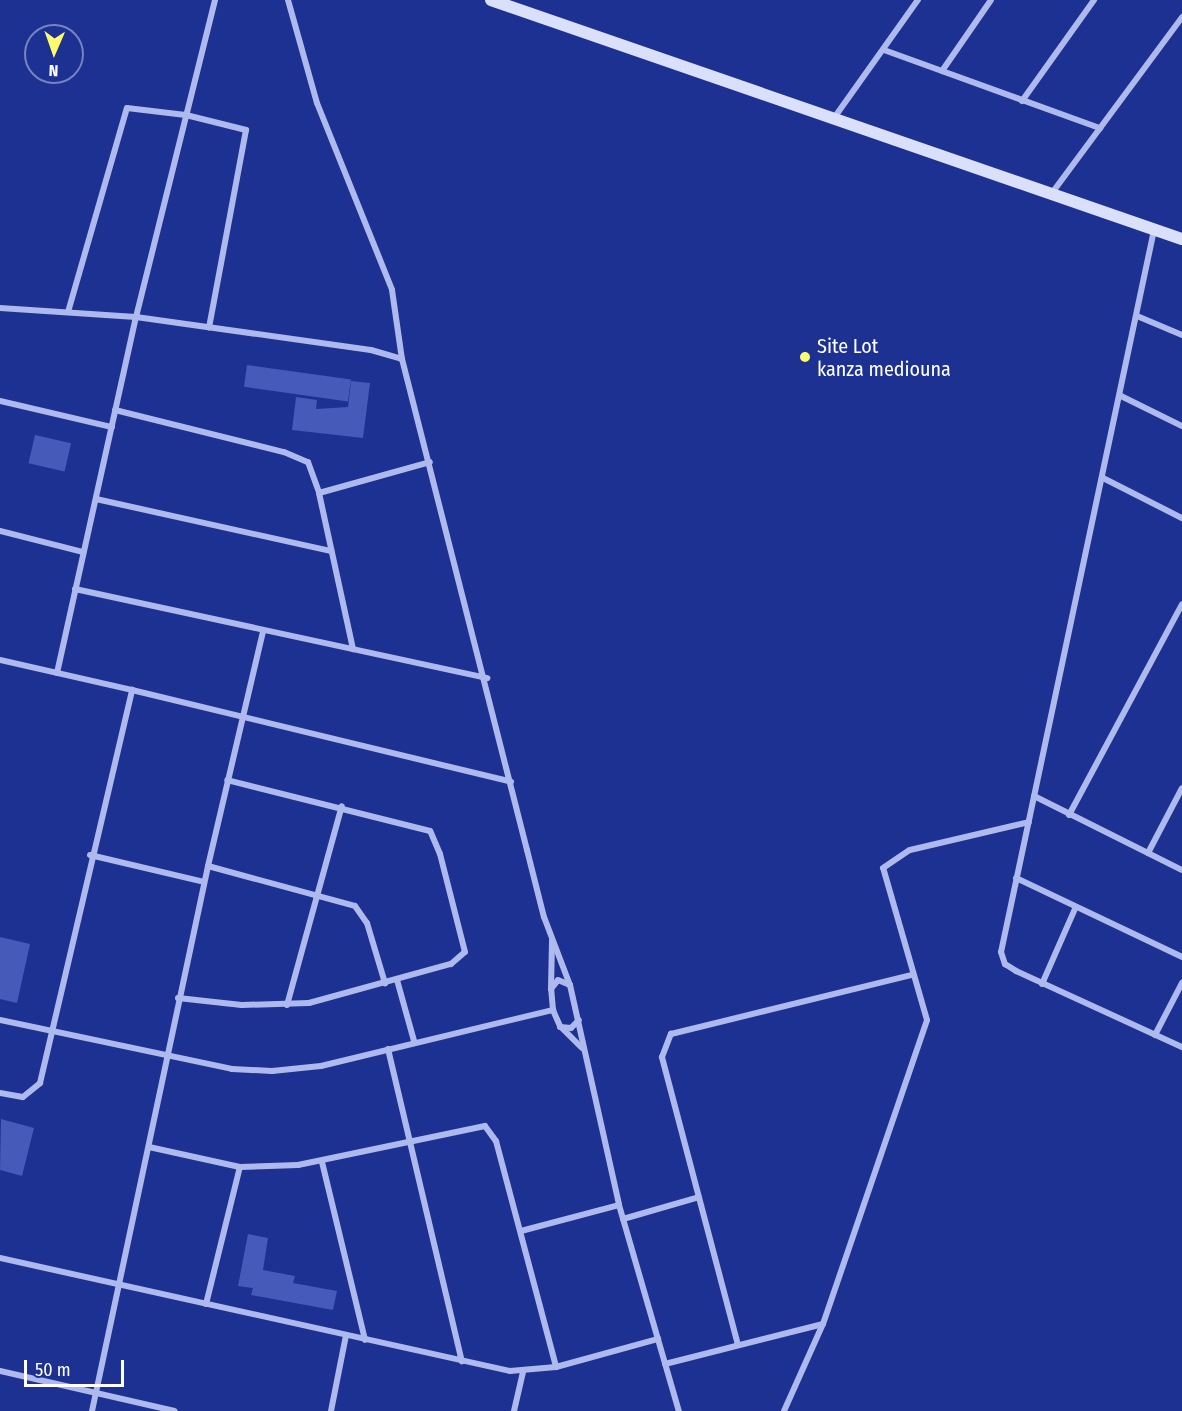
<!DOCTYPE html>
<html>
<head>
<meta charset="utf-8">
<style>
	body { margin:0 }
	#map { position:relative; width:1182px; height:1411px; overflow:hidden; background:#1d3192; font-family:"Fira Sans Condensed",sans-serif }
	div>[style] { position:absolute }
	.building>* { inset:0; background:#455ab9; transform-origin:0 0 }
	.street>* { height:6px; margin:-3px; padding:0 3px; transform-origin:3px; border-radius:3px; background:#aebaee }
	.secondary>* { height:12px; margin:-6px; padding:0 6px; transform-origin:6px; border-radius:6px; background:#dbe0fa }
	.dots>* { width:16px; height:16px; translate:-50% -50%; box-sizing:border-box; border:3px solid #1d3192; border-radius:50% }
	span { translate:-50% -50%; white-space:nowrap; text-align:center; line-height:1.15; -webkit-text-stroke:4.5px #1d3192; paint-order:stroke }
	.poi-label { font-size:20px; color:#fff }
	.left { translate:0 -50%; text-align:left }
	.north { position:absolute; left:24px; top:24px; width:60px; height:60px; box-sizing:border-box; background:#1d3192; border:2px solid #7783be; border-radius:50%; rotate:182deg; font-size:16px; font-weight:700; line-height:24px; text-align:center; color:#fff }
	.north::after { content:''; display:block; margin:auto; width:21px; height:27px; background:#fefb6c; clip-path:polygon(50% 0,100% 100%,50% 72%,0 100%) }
	.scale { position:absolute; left:24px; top:1360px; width:100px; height:27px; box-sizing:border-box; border:3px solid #fff; border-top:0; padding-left:8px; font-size:18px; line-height:21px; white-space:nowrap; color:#fff; -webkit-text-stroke:4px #1d3192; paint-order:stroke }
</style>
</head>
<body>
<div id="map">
	<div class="building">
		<i style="left:247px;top:365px;width:105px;height:22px;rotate:8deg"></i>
		<i style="clip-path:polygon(351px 381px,370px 383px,363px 438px,292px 430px,296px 397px,317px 400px,316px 409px,348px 407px)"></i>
		<i style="left:35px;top:435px;width:37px;height:29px;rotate:13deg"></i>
		<i style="clip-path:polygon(0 937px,30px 944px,17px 1003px,0 999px)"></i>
		<i style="clip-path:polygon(1px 1119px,34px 1128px,22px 1176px,0 1170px)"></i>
		<i style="clip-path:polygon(248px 1234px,268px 1238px,263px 1270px,295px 1276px,293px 1283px,337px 1291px,333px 1310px,251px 1295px,253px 1288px,238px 1286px)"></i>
	</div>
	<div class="street">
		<i style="left:288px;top:0;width:107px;rotate:74.3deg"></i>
		<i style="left:317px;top:103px;width:201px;rotate:68.1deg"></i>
		<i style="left:392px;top:290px;width:70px;rotate:81.8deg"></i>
		<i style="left:402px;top:359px;width:507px;rotate:75.72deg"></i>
		<i style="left:527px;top:850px;width:69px;rotate:75.8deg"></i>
		<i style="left:544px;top:917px;width:73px;rotate:69.1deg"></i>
		<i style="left:884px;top:50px;width:230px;rotate:19.9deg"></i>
		<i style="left:942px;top:71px;width:86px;rotate:-55.4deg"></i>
		<i style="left:1022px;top:101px;width:124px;rotate:-54.5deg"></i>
		<i style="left:834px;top:118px;width:145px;rotate:-54.6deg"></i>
		<i style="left:1052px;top:193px;width:219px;rotate:-53.5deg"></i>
		<i style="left:1154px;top:230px;width:738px;rotate:101.96deg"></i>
		<i style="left:1001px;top:952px;width:13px;rotate:72deg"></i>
		<i style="left:1005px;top:964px;width:13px;rotate:32deg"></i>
		<i style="left:1016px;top:971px;width:183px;rotate:24.6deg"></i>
		<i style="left:0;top:308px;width:136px;rotate:3.8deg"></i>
		<i style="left:136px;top:317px;width:237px;rotate:8deg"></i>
		<i style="left:371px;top:350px;width:32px;rotate:16deg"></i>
		<i style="left:68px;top:312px;width:212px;rotate:-73.9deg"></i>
		<i style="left:127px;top:108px;width:59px;rotate:6.8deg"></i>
		<i style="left:186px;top:115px;width:62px;rotate:14deg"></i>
		<i style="left:246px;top:130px;width:201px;rotate:100.6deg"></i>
		<i style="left:1137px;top:316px;width:49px;rotate:22.9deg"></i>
		<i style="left:1121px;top:396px;width:68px;rotate:26.2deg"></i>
		<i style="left:0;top:401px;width:115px;rotate:13.1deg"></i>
		<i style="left:115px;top:410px;width:174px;rotate:14deg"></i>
		<i style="left:284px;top:452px;width:26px;rotate:23deg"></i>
		<i style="left:308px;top:462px;width:33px;rotate:70deg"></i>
		<i style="left:319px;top:493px;width:160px;rotate:77.7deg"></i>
		<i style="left:1103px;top:478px;width:89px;rotate:26.9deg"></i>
		<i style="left:319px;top:493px;width:115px;rotate:-15.6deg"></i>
		<i style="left:96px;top:499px;width:241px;rotate:12.5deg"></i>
		<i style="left:0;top:531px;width:86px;rotate:14.2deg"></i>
		<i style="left:75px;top:589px;width:422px;rotate:12.2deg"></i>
		<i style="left:0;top:660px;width:135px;rotate:12.8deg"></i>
		<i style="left:57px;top:673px;width:365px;rotate:-77.5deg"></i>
		<i style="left:136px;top:317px;width:327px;rotate:-76deg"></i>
		<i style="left:1034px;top:796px;width:165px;rotate:26.6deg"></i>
		<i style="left:1069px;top:815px;width:239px;rotate:-61.8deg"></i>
		<i style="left:1148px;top:853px;width:73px;rotate:-62.4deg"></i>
		<i style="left:90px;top:855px;width:117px;rotate:13.3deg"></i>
		<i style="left:208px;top:866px;width:241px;rotate:-76.8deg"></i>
		<i style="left:1016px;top:878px;width:184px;rotate:25.4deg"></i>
		<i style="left:397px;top:980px;width:63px;rotate:74.4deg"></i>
		<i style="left:1042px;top:984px;width:82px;rotate:-66.3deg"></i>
		<i style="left:551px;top:989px;width:49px;rotate:-88.8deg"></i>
		<i style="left:178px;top:998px;width:64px;rotate:6.2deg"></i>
		<i style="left:242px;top:1005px;width:67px;rotate:-1.7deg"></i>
		<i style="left:309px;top:1003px;width:147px;rotate:-15.4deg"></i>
		<i style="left:451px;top:964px;width:18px;rotate:-41deg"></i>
		<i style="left:465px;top:952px;width:101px;rotate:-104.3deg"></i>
		<i style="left:440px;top:854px;width:25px;rotate:-113deg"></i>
		<i style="left:430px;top:831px;width:209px;rotate:-165.9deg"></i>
		<i style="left:287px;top:1005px;width:206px;rotate:-74.6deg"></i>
		<i style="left:0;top:1020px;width:237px;rotate:11.9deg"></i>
		<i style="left:232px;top:1069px;width:40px;rotate:2.9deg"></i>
		<i style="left:272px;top:1071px;width:49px;rotate:-5.8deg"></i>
		<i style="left:321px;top:1066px;width:239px;rotate:-13.6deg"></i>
		<i style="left:560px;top:1027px;width:11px;rotate:5deg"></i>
		<i style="left:571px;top:1028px;width:11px;rotate:-45deg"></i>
		<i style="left:1155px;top:1035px;width:59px;rotate:-62.6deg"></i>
		<i style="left:582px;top:1048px;width:31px;rotate:-135deg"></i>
		<i style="left:560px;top:1026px;width:17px;rotate:-114deg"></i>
		<i style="left:553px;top:1010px;width:21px;rotate:-95deg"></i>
		<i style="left:551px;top:989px;width:11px;rotate:-52deg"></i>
		<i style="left:558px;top:980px;width:13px;rotate:23deg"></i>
		<i style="left:570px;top:985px;width:225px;rotate:77.4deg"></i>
		<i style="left:619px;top:1205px;width:215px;rotate:73.8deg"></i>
		<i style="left:388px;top:1049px;width:321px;rotate:76.7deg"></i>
		<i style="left:0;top:1093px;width:23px;rotate:10deg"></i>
		<i style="left:23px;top:1097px;width:22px;rotate:-39deg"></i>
		<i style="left:40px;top:1083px;width:404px;rotate:-76.8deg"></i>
		<i style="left:132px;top:690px;width:390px;rotate:13.6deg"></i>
		<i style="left:149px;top:1147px;width:93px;rotate:12.4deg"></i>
		<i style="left:240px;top:1167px;width:58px;rotate:-2deg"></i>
		<i style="left:298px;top:1165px;width:191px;rotate:-11.8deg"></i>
		<i style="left:485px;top:1126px;width:19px;rotate:54deg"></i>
		<i style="left:496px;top:1141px;width:234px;rotate:75.1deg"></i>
		<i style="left:322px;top:1162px;width:183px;rotate:76.4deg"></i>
		<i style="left:623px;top:1219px;width:79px;rotate:-16.1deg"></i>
		<i style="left:521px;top:1231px;width:101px;rotate:-14.9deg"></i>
		<i style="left:0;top:1258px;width:522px;rotate:12.49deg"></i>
		<i style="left:510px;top:1371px;width:46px;rotate:-5deg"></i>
		<i style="left:556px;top:1367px;width:106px;rotate:-15.4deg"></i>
		<i style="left:206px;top:1304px;width:141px;rotate:-76.1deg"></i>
		<i style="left:738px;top:1345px;width:298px;rotate:-104.8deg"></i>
		<i style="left:662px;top:1057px;width:25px;rotate:-69deg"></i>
		<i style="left:671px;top:1034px;width:247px;rotate:-13.8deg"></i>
		<i style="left:665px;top:1364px;width:163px;rotate:-14.2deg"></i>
		<i style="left:0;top:1371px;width:179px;rotate:12.9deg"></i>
		<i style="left:92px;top:1411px;width:557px;rotate:-77.98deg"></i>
		<i style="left:208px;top:866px;width:152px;rotate:15.2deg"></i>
		<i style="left:355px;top:906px;width:21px;rotate:55deg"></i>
		<i style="left:367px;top:923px;width:63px;rotate:73.3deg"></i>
		<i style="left:331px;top:1411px;width:77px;rotate:-78.8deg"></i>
		<i style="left:514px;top:1411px;width:40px;rotate:-77deg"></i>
		<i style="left:784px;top:1411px;width:95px;rotate:-65.9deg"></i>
		<i style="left:823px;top:1324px;width:321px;rotate:-71.1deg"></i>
		<i style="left:927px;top:1020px;width:158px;rotate:-106.1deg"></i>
		<i style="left:883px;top:868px;width:32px;rotate:-34deg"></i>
		<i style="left:910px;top:850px;width:122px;rotate:-13.2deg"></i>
	</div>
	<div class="secondary">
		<i style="left:491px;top:0;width:731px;rotate:19.08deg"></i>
	</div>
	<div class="dots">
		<i style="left:805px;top:357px;background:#fefb6c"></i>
	</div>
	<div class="poi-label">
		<span class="left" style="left:817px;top:358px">Site Lot<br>kanza mediouna</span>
	</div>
	<div class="north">N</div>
	<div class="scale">50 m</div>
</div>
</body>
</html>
